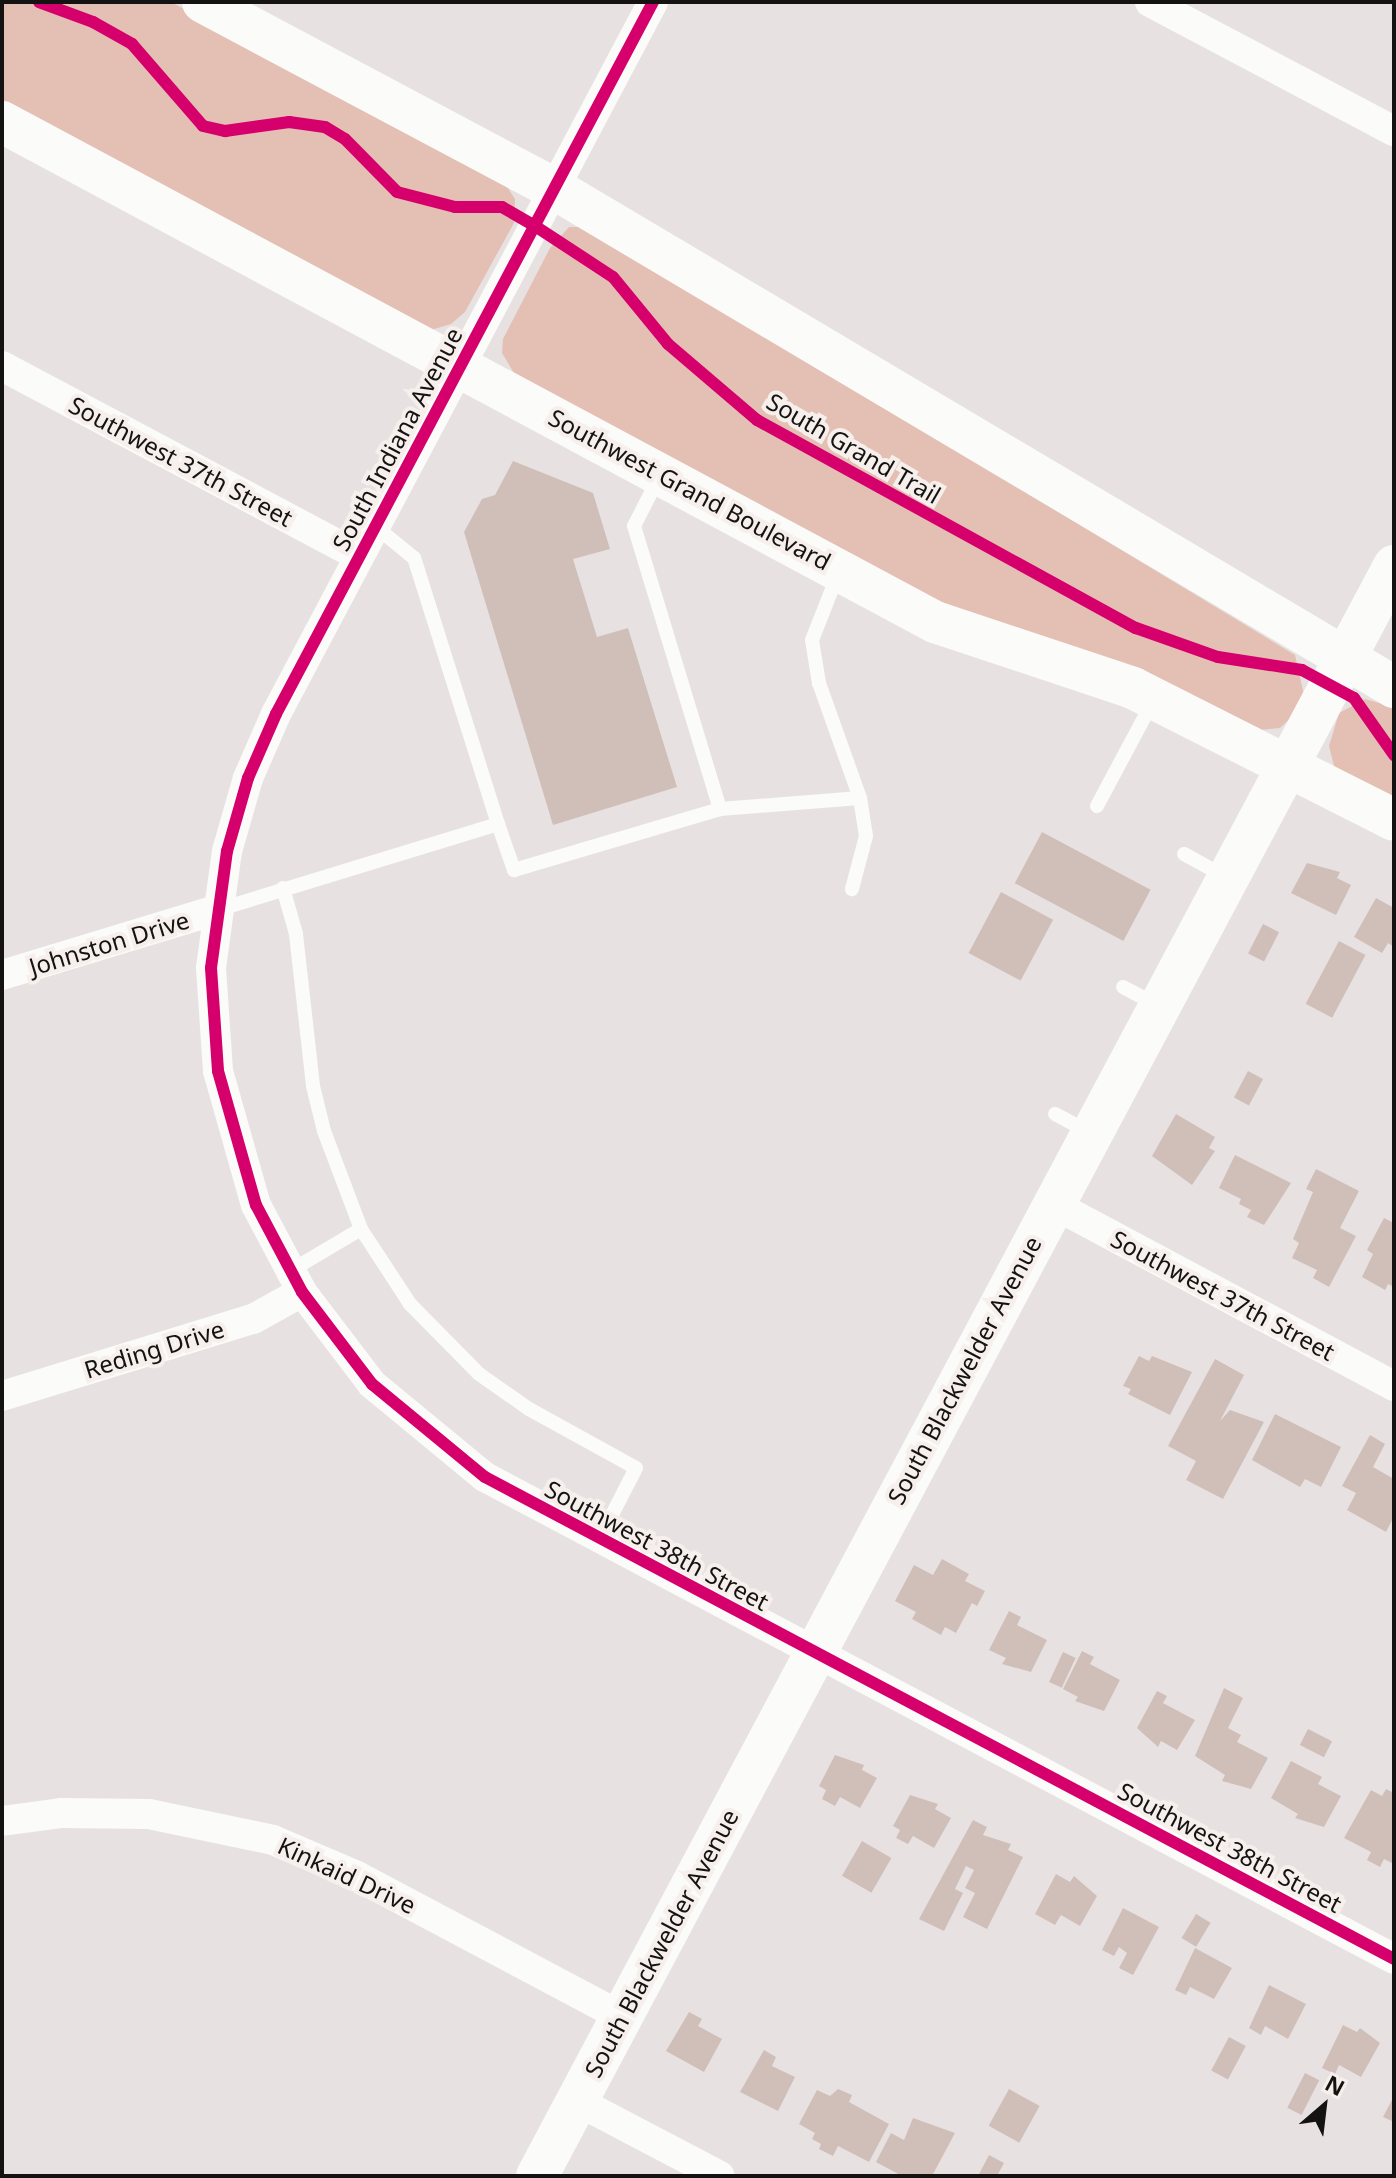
<!DOCTYPE html>
<html>
<head>
<meta charset="utf-8">
<style>
	body { margin:0 }
	#map { position:relative; width:1396px; height:2178px; overflow:hidden; background:#e7e2e1; font-family:"Noto Sans",sans-serif }
	div>[style] { position:absolute }
	.green>* { inset:0; background:#e4c0b4 }
	.building>* { inset:0; background:#d0bfb9; transform-origin:0 0 }
	.lane>* { height:14px; margin:-7px; padding:0 7px; transform-origin:7px; border-radius:7px; background:#fbfbfa }
	.street>* { height:30px; margin:-15px; padding:0 15px; transform-origin:15px; border-radius:15px; background:#fbfbfa }
	.secondary>* { height:42px; margin:-21px; padding:0 21px; transform-origin:21px; border-radius:21px; background:#fbfbfa }
	.cycleway>* { height:12px; margin:-6px; padding:0 6px; transform-origin:6px; border-radius:6px; background:#d6006c }
	span { translate:-50% -50%; white-space:nowrap; text-align:center; line-height:1.15; -webkit-text-stroke:8px #f6efec; paint-order:stroke }
	.street-label { font-size:24px; color:#151312 }
	.frame { position:absolute; inset:0; border:4px solid #151312; pointer-events:none }
	.north { position:absolute; left:1284px; top:2066px; width:80px; height:80px; -webkit-text-stroke:6px #f6efec; paint-order:stroke; rotate:28deg; font-size:22px; font-weight:700; line-height:32px; text-align:center; color:#151312 }
	.north::after { content:''; display:block; margin:auto; width:28px; height:36px; background:#151312; clip-path:polygon(50% 0,100% 100%,50% 72%,0 100%) }
</style>
</head>
<body>
<div id="map">
	<div class="green">
		<i style="clip-path:polygon(2px 2px,171px 2px,500px 176px,515px 199px,514px 223px,465px 312px,451px 324px,431px 330px,2px 107px)"></i>
		<i style="clip-path:polygon(569px 227px,587px 227px,1295px 655px,1304px 695px,1296px 713px,1280px 728px,1252px 731px,932px 604px,517px 378px,502px 353px,503px 339px,550px 248px)"></i>
		<i style="clip-path:polygon(1365px 699px,1394px 707px,1394px 803px,1349px 779px,1334px 766px,1329px 746px,1339px 713px)"></i>
	</div>
	<div class="building">
		<i style="clip-path:polygon(513px 461px,593px 493px,610px 549px,573px 559px,597px 637px,628px 628px,677px 787px,553px 825px,464px 532px,482px 499px,495px 495px)"></i>
		<i style="left:1042px;top:832px;width:123px;height:58px;rotate:28deg"></i>
		<i style="clip-path:polygon(1307px 863px,1340px 872px,1337px 878px,1351px 885px,1336px 915px,1291px 893px)"></i>
		<i style="left:1001px;top:892px;width:59px;height:69px;rotate:28deg"></i>
		<i style="clip-path:polygon(1376px 898px,1394px 908px,1394px 947px,1388px 943px,1382px 953px,1354px 937px)"></i>
		<i style="left:1263px;top:924px;width:18px;height:33px;rotate:27deg"></i>
		<i style="left:1339px;top:941px;width:30px;height:71px;rotate:28deg"></i>
		<i style="left:1248px;top:1071px;width:17px;height:30px;rotate:28deg"></i>
		<i style="clip-path:polygon(1176px 1114px,1215px 1137px,1209px 1148px,1215px 1151px,1192px 1185px,1152px 1156px)"></i>
		<i style="clip-path:polygon(1235px 1155px,1291px 1183px,1264px 1225px,1247px 1217px,1251px 1210px,1239px 1204px,1241px 1199px,1219px 1188px)"></i>
		<i style="clip-path:polygon(1316px 1169px,1359px 1191px,1340px 1228px,1356px 1236px,1329px 1287px,1313px 1278px,1317px 1270px,1292px 1258px,1299px 1243px,1293px 1239px,1313px 1192px,1306px 1189px)"></i>
		<i style="clip-path:polygon(1384px 1218px,1394px 1223px,1394px 1287px,1388px 1284px,1385px 1290px,1362px 1277px,1373px 1254px,1367px 1250px)"></i>
		<i style="clip-path:polygon(1139px 1356px,1149px 1361px,1152px 1356px,1192px 1372px,1170px 1415px,1128px 1394px,1131px 1389px,1123px 1386px)"></i>
		<i style="clip-path:polygon(1215px 1359px,1244px 1375px,1220px 1421px,1230px 1410px,1264px 1422px,1223px 1499px,1186px 1480px,1196px 1461px,1168px 1446px)"></i>
		<i style="clip-path:polygon(1275px 1414px,1341px 1447px,1321px 1487px,1305px 1479px,1300px 1487px,1252px 1460px)"></i>
		<i style="clip-path:polygon(1370px 1435px,1385px 1444px,1373px 1467px,1394px 1479px,1394px 1516px,1386px 1532px,1347px 1510px,1356px 1493px,1342px 1486px)"></i>
		<i style="clip-path:polygon(942px 1559px,969px 1574px,965px 1581px,985px 1591px,977px 1606px,972px 1603px,956px 1633px,945px 1627px,941px 1635px,912px 1619px,916px 1612px,895px 1601px,914px 1565px,933px 1575px)"></i>
		<i style="clip-path:polygon(1009px 1611px,1021px 1617px,1017px 1625px,1047px 1640px,1031px 1672px,1002px 1664px,1006px 1658px,989px 1650px)"></i>
		<i style="clip-path:polygon(1082px 1651px,1094px 1657px,1090px 1664px,1120px 1680px,1104px 1711px,1075px 1701px,1078px 1697px,1063px 1689px)"></i>
		<i style="left:1063px;top:1652px;width:14px;height:33px;rotate:25deg"></i>
		<i style="clip-path:polygon(1224px 1688px,1243px 1698px,1228px 1728px,1241px 1735px,1237px 1742px,1268px 1758px,1251px 1789px,1222px 1781px,1225px 1775px,1195px 1756px)"></i>
		<i style="clip-path:polygon(1157px 1691px,1167px 1696px,1163px 1703px,1195px 1720px,1177px 1750px,1161px 1741px,1158px 1747px,1137px 1728px)"></i>
		<i style="left:1308px;top:1729px;width:27px;height:18px;rotate:27deg"></i>
		<i style="clip-path:polygon(835px 1755px,864px 1765px,862px 1770px,877px 1778px,860px 1808px,840px 1797px,835px 1806px,822px 1799px,826px 1790px,819px 1786px)"></i>
		<i style="clip-path:polygon(1291px 1761px,1322px 1777px,1318px 1784px,1341px 1796px,1324px 1827px,1295px 1818px,1298px 1814px,1271px 1798px)"></i>
		<i style="clip-path:polygon(1386px 1789px,1394px 1793px,1394px 1864px,1384px 1859px,1380px 1867px,1367px 1860px,1371px 1852px,1344px 1838px,1371px 1790px,1382px 1796px)"></i>
		<i style="clip-path:polygon(910px 1795px,938px 1804px,935px 1809px,951px 1818px,934px 1848px,913px 1836px,908px 1844px,896px 1838px,900px 1830px,893px 1826px)"></i>
		<i style="clip-path:polygon(973px 1820px,987px 1827px,983px 1835px,1011px 1844px,1008px 1850px,1023px 1857px,987px 1929px,963px 1917px,975px 1893px,965px 1888px,974px 1870px,966px 1866px,955px 1889px,963px 1893px,944px 1931px,919px 1919px)"></i>
		<i style="left:862px;top:1841px;width:34px;height:40px;rotate:30deg"></i>
		<i style="clip-path:polygon(1056px 1874px,1070px 1882px,1074px 1876px,1097px 1896px,1080px 1926px,1061px 1915px,1055px 1925px,1035px 1914px)"></i>
		<i style="clip-path:polygon(1123px 1908px,1159px 1927px,1133px 1975px,1119px 1968px,1127px 1953px,1119px 1947px,1114px 1956px,1102px 1950px)"></i>
		<i style="left:1196px;top:1914px;width:17px;height:28px;rotate:31deg"></i>
		<i style="clip-path:polygon(1195px 1948px,1232px 1968px,1214px 1999px,1190px 1987px,1186px 1995px,1175px 1990px)"></i>
		<i style="clip-path:polygon(1269px 1985px,1306px 2004px,1288px 2039px,1265px 2026px,1261px 2035px,1249px 2028px)"></i>
		<i style="clip-path:polygon(689px 2012px,702px 2019px,698px 2026px,722px 2039px,704px 2072px,666px 2051px)"></i>
		<i style="clip-path:polygon(1343px 2025px,1357px 2032px,1360px 2028px,1380px 2043px,1361px 2077px,1339px 2065px,1335px 2074px,1322px 2068px)"></i>
		<i style="left:1229px;top:2037px;width:19px;height:38px;rotate:28deg"></i>
		<i style="clip-path:polygon(764px 2050px,776px 2057px,772px 2066px,795px 2077px,778px 2111px,740px 2092px)"></i>
		<i style="left:1305px;top:2073px;width:16px;height:39px;rotate:27deg"></i>
		<i style="clip-path:polygon(838px 2089px,852px 2095px,849px 2102px,889px 2124px,869px 2162px,838px 2146px,833px 2156px,819px 2149px,821px 2144px,812px 2139px,815px 2133px,799px 2124px,817px 2090px,830px 2096px)"></i>
		<i style="left:1009px;top:2089px;width:35px;height:42px;rotate:29deg"></i>
		<i style="clip-path:polygon(1394px 2096px,1394px 2122px,1383px 2117px)"></i>
		<i style="clip-path:polygon(913px 2118px,955px 2133px,932px 2176px,902px 2176px,876px 2162px,891px 2133px,904px 2140px)"></i>
		<i style="clip-path:polygon(989px 2155px,1004px 2163px,997px 2176px,978px 2176px)"></i>
	</div>
	<div class="lane">
		<i style="left:659px;top:477px;width:55px;rotate:117deg"></i>
		<i style="left:634px;top:526px;width:296px;rotate:73.1deg"></i>
		<i style="left:838px;top:574px;width:71px;rotate:111.5deg"></i>
		<i style="left:812px;top:640px;width:44px;rotate:80.8deg"></i>
		<i style="left:819px;top:683px;width:122px;rotate:70.4deg"></i>
		<i style="left:860px;top:798px;width:38px;rotate:81deg"></i>
		<i style="left:866px;top:836px;width:55px;rotate:104.8deg"></i>
		<i style="left:1097px;top:806px;width:117px;rotate:-61.9deg"></i>
		<i style="left:498px;top:824px;width:49px;rotate:70.8deg"></i>
		<i style="left:514px;top:870px;width:215px;rotate:-16.5deg"></i>
		<i style="left:720px;top:809px;width:140px;rotate:-4.5deg"></i>
		<i style="left:1184px;top:854px;width:46px;rotate:28.8deg"></i>
		<i style="left:283px;top:888px;width:48px;rotate:74.2deg"></i>
		<i style="left:296px;top:934px;width:153px;rotate:83.6deg"></i>
		<i style="left:313px;top:1086px;width:46px;rotate:76.3deg"></i>
		<i style="left:324px;top:1131px;width:105px;rotate:69.3deg"></i>
		<i style="left:361px;top:1229px;width:90px;rotate:56.8deg"></i>
		<i style="left:410px;top:1304px;width:98px;rotate:45.4deg"></i>
		<i style="left:479px;top:1374px;width:61px;rotate:35deg"></i>
		<i style="left:529px;top:1409px;width:122px;rotate:28.9deg"></i>
		<i style="left:636px;top:1468px;width:81px;rotate:117.2deg"></i>
		<i style="left:217px;top:910px;width:294px;rotate:-17deg"></i>
		<i style="left:498px;top:824px;width:279px;rotate:-107.5deg"></i>
		<i style="left:414px;top:558px;width:49px;rotate:-140.8deg"></i>
		<i style="left:1123px;top:987px;width:36px;rotate:28deg"></i>
		<i style="left:1055px;top:1114px;width:40px;rotate:28deg"></i>
		<i style="left:290px;top:1271px;width:82px;rotate:-30.6deg"></i>
	</div>
	<div class="street">
		<i style="left:653px;top:2px;width:806px;rotate:117.9deg"></i>
		<i style="left:276px;top:714px;width:70px;rotate:113.6deg"></i>
		<i style="left:248px;top:778px;width:76px;rotate:106deg"></i>
		<i style="left:227px;top:851px;width:118px;rotate:97.8deg"></i>
		<i style="left:211px;top:968px;width:103px;rotate:86.1deg"></i>
		<i style="left:218px;top:1071px;width:139px;rotate:74.2deg"></i>
		<i style="left:256px;top:1205px;width:98px;rotate:62.1deg"></i>
		<i style="left:302px;top:1292px;width:116px;rotate:52.7deg"></i>
		<i style="left:372px;top:1384px;width:146px;rotate:39.5deg"></i>
		<i style="left:485px;top:1477px;width:1029px;rotate:27.93deg"></i>
		<i style="left:1150px;top:2px;width:276px;rotate:27.9deg"></i>
		<i style="left:2px;top:366px;width:404px;rotate:28deg"></i>
		<i style="left:2px;top:975px;width:224px;rotate:-16.9deg"></i>
		<i style="left:1053px;top:1204px;width:387px;rotate:28.1deg"></i>
		<i style="left:2px;top:1396px;width:263px;rotate:-17.1deg"></i>
		<i style="left:253px;top:1319px;width:56px;rotate:-28.9deg"></i>
		<i style="left:2px;top:1821px;width:61px;rotate:-7.6deg"></i>
		<i style="left:62px;top:1813px;width:87px;rotate:0.7deg"></i>
		<i style="left:149px;top:1814px;width:127px;rotate:11.8deg"></i>
		<i style="left:273px;top:1840px;width:91px;rotate:23.2deg"></i>
		<i style="left:357px;top:1876px;width:300px;rotate:28deg"></i>
		<i style="left:577px;top:2101px;width:161px;rotate:27.7deg"></i>
	</div>
	<div class="secondary">
		<i style="left:203px;top:2px;width:399px;rotate:28deg"></i>
		<i style="left:555px;top:189px;width:976px;rotate:30.69deg"></i>
		<i style="left:2px;top:122px;width:1059px;rotate:28.19deg"></i>
		<i style="left:935px;top:622px;width:209px;rotate:18.4deg"></i>
		<i style="left:1133px;top:688px;width:292px;rotate:26.8deg"></i>
		<i style="left:537px;top:2176px;width:1824px;rotate:-61.97deg"></i>
	</div>
	<div class="cycleway">
		<i style="left:39px;top:2px;width:58px;rotate:20.3deg"></i>
		<i style="left:93px;top:22px;width:45px;rotate:29.4deg"></i>
		<i style="left:132px;top:44px;width:108px;rotate:49.1deg"></i>
		<i style="left:203px;top:126px;width:23px;rotate:13deg"></i>
		<i style="left:225px;top:131px;width:65px;rotate:-8deg"></i>
		<i style="left:289px;top:122px;width:36px;rotate:8deg"></i>
		<i style="left:325px;top:127px;width:23px;rotate:31deg"></i>
		<i style="left:345px;top:139px;width:74px;rotate:45.5deg"></i>
		<i style="left:397px;top:192px;width:60px;rotate:14.5deg"></i>
		<i style="left:455px;top:207px;width:47px"></i>
		<i style="left:502px;top:207px;width:38px;rotate:30deg"></i>
		<i style="left:535px;top:226px;width:93px;rotate:33.2deg"></i>
		<i style="left:613px;top:277px;width:87px;rotate:50.6deg"></i>
		<i style="left:668px;top:344px;width:117px;rotate:40.5deg"></i>
		<i style="left:757px;top:420px;width:432px;rotate:28.8deg"></i>
		<i style="left:1136px;top:628px;width:87px;rotate:19.5deg"></i>
		<i style="left:1218px;top:657px;width:85px;rotate:8.8deg"></i>
		<i style="left:1302px;top:670px;width:59px;rotate:28.3deg"></i>
		<i style="left:1354px;top:698px;width:70px;rotate:54.9deg"></i>
		<i style="left:653px;top:2px;width:806px;rotate:117.9deg"></i>
		<i style="left:276px;top:714px;width:70px;rotate:113.6deg"></i>
		<i style="left:248px;top:778px;width:76px;rotate:106deg"></i>
		<i style="left:227px;top:851px;width:118px;rotate:97.8deg"></i>
		<i style="left:211px;top:968px;width:103px;rotate:86.1deg"></i>
		<i style="left:218px;top:1071px;width:139px;rotate:74.2deg"></i>
		<i style="left:256px;top:1205px;width:98px;rotate:62.1deg"></i>
		<i style="left:302px;top:1292px;width:116px;rotate:52.7deg"></i>
		<i style="left:372px;top:1384px;width:146px;rotate:39.5deg"></i>
		<i style="left:485px;top:1477px;width:1029px;rotate:27.93deg"></i>
	</div>
	<div class="street-label">
		<span style="left:397px;top:439px;rotate:-62deg">South Indiana Avenue</span>
		<span style="left:854px;top:448px;rotate:30deg">South Grand Trail</span>
		<span style="left:181px;top:461px;rotate:28deg">Southwest 37th Street</span>
		<span style="left:690px;top:489px;rotate:28deg">Southwest Grand Boulevard</span>
		<span style="left:109px;top:943px;rotate:-17deg">Johnston Drive</span>
		<span style="left:1223px;top:1295px;rotate:28deg">Southwest 37th Street</span>
		<span style="left:154px;top:1349px;rotate:-17deg">Reding Drive</span>
		<span style="left:964px;top:1370px;rotate:-62deg">South Blackwelder Avenue</span>
		<span style="left:657px;top:1545px;rotate:28deg">Southwest 38th Street</span>
		<span style="left:1230px;top:1847px;rotate:28deg">Southwest 38th Street</span>
		<span style="left:347px;top:1875px;rotate:25deg">Kinkaid Drive</span>
		<span style="left:661px;top:1943px;rotate:-62deg">South Blackwelder Avenue</span>
	</div>
	<div class="frame"></div>
	<div class="north">N</div>
</div>
</body>
</html>
